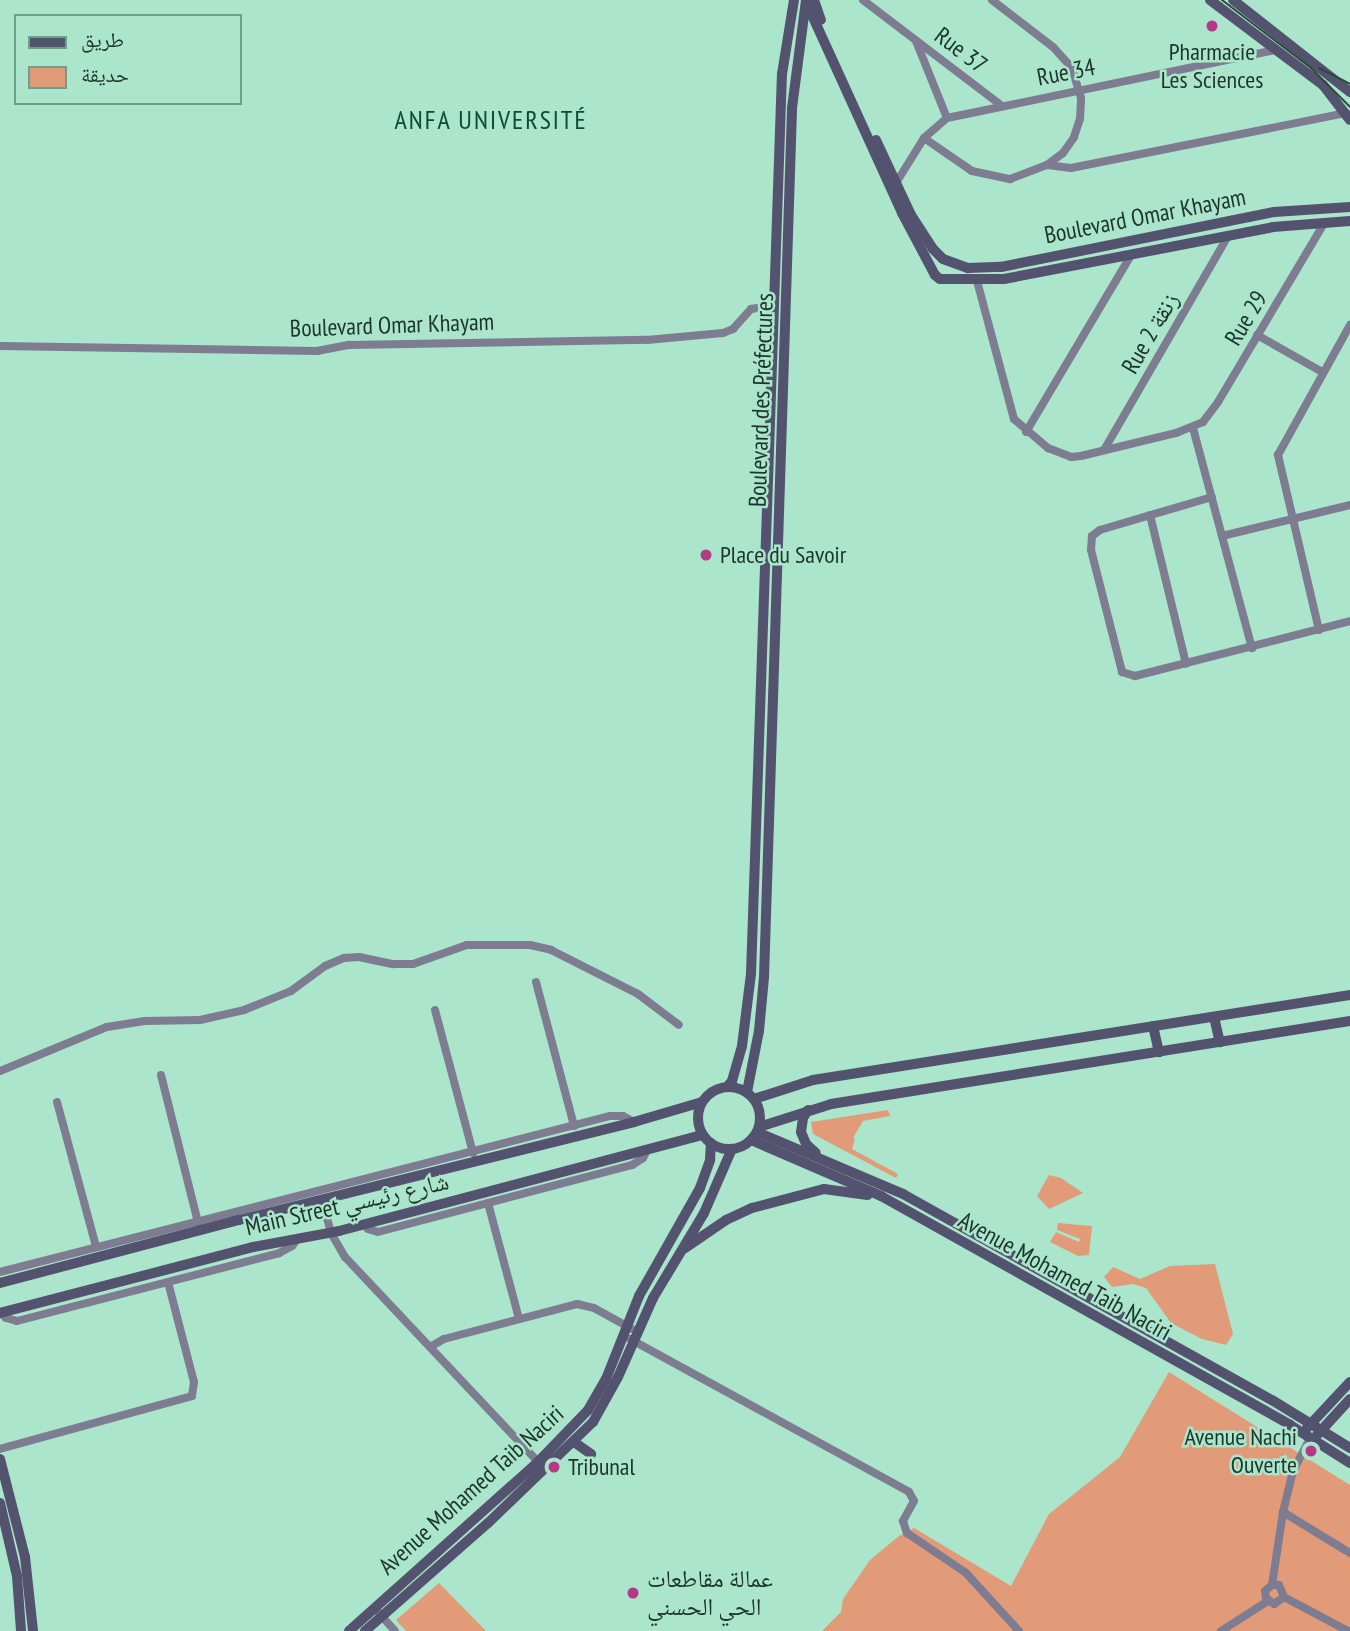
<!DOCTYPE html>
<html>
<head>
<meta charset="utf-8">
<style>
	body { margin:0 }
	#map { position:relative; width:1350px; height:1631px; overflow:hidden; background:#aae5cc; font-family:"PT Sans Narrow","Noto Naskh Arabic",sans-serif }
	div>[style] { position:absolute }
	.green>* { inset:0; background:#e19b79 }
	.street>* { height:8px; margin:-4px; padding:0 4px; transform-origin:4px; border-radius:4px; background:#7d7c91 }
	.secondary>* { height:10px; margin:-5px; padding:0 5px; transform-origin:5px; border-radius:5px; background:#53526f }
	.secondary>.ring { margin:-5px; padding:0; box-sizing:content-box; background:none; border:10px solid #53526f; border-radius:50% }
	.tram>* { height:2px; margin:-1px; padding:0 1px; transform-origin:1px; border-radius:1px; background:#2d493d }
	.dots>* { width:19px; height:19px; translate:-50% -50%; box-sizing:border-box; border:4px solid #aae5cc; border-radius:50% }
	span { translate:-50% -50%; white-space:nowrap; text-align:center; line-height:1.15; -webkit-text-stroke:5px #aae5cc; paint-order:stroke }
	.street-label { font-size:24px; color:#1c342a }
	.poi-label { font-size:24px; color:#1c342a }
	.left { translate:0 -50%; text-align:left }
	.right { translate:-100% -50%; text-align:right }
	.neighbourhood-label { font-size:26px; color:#0a4a36; letter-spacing:2px }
	.legend { position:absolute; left:14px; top:14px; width:228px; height:91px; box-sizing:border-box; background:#aae5cc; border:2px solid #719e8b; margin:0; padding:9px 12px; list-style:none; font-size:21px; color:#1c342a }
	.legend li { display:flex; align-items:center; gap:14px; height:35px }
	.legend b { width:35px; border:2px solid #719e8b }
</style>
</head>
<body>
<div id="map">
	<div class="green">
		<i style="clip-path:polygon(888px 1110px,890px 1116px,863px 1121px,853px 1138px,855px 1139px,852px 1149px,898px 1174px,896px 1178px,813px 1134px,811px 1122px)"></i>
		<i style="clip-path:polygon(1049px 1175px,1061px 1178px,1083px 1193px,1049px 1209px,1037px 1196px)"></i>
		<i style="clip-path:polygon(1058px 1223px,1092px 1226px,1089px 1255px,1078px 1256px,1050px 1242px,1056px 1232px,1079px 1242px,1080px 1239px,1057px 1230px)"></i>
		<i style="clip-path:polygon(1215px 1264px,1233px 1334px,1226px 1345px,1202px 1339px,1171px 1323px,1146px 1288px,1133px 1284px,1112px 1287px,1104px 1277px,1113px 1267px,1140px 1279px,1170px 1266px)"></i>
		<i style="clip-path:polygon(1169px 1372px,1350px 1485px,1350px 1631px,822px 1631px,841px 1612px,843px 1599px,870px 1560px,899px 1536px,914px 1528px,1011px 1586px,1049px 1514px,1120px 1457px)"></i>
		<i style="clip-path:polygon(439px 1583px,486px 1631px,406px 1631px,396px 1620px)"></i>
	</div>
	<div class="street">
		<i style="left:863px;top:0;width:173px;rotate:37.3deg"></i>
		<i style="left:916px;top:41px;width:83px;rotate:68.1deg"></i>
		<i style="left:924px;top:138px;width:58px;rotate:34.5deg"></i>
		<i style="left:972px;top:171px;width:39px;rotate:12deg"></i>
		<i style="left:1010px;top:179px;width:40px;rotate:-21deg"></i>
		<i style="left:1047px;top:165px;width:20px;rotate:-37deg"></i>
		<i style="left:1063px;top:153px;width:19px;rotate:-55deg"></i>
		<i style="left:1074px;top:137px;width:19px;rotate:-72deg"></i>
		<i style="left:1080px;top:119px;width:21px;rotate:-87deg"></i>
		<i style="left:1081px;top:98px;width:31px;rotate:-107deg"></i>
		<i style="left:1072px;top:68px;width:28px;rotate:-132deg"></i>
		<i style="left:1053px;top:47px;width:77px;rotate:-142.4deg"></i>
		<i style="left:1047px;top:165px;width:24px;rotate:7deg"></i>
		<i style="left:1071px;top:168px;width:281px;rotate:-11.3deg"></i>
		<i style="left:896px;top:183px;width:53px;rotate:-58.1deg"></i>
		<i style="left:924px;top:138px;width:30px;rotate:-41deg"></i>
		<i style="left:947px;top:118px;width:336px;rotate:-11.7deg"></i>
		<i style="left:977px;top:281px;width:143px;rotate:75deg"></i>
		<i style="left:1014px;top:419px;width:45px;rotate:40.5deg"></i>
		<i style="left:1048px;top:448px;width:25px;rotate:21deg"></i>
		<i style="left:1071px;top:457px;width:10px;rotate:-6deg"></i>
		<i style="left:1081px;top:456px;width:98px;rotate:-13.6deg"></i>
		<i style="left:1176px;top:433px;width:29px;rotate:-22deg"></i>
		<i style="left:1203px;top:422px;width:25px;rotate:-53deg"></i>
		<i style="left:1218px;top:402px;width:209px;rotate:-59.3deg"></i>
		<i style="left:1257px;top:335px;width:75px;rotate:29.6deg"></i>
		<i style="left:0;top:346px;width:317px;rotate:0.9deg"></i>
		<i style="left:317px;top:351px;width:33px;rotate:-11deg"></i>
		<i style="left:349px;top:345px;width:298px;rotate:-1deg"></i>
		<i style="left:647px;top:340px;width:76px;rotate:-5.3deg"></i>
		<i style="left:723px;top:333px;width:11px;rotate:-22deg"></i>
		<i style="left:733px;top:329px;width:27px;rotate:-48deg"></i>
		<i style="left:751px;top:309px;width:23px;rotate:-10deg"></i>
		<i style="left:1193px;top:428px;width:228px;rotate:75deg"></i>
		<i style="left:1026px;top:432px;width:206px;rotate:-59.3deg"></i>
		<i style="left:1104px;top:450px;width:247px;rotate:-59.9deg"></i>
		<i style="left:1212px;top:497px;width:117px;rotate:163.6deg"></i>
		<i style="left:1100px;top:530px;width:10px;rotate:143deg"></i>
		<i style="left:1092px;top:536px;width:14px;rotate:94deg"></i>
		<i style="left:1091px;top:550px;width:126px;rotate:75.7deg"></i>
		<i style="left:1122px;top:672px;width:14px;rotate:17deg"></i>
		<i style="left:1135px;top:676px;width:222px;rotate:-14.3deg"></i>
		<i style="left:1150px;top:515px;width:153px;rotate:76.4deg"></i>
		<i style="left:1222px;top:536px;width:132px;rotate:-13.6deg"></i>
		<i style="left:1319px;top:630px;width:180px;rotate:-103.2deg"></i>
		<i style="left:1278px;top:455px;width:149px;rotate:-61deg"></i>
		<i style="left:536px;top:982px;width:149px;rotate:75.2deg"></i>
		<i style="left:435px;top:1010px;width:148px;rotate:75.1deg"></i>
		<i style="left:0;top:1071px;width:116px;rotate:-22.4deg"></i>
		<i style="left:107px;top:1027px;width:38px;rotate:-9deg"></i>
		<i style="left:145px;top:1021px;width:55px;rotate:-1deg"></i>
		<i style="left:200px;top:1020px;width:45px;rotate:-12.8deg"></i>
		<i style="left:244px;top:1010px;width:51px;rotate:-22deg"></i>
		<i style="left:291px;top:991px;width:42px;rotate:-36.3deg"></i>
		<i style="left:325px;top:966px;width:21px;rotate:-23deg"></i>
		<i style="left:344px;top:958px;width:15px;rotate:-4deg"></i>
		<i style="left:359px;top:957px;width:35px;rotate:12deg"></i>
		<i style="left:393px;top:964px;width:20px"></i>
		<i style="left:413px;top:964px;width:57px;rotate:-19.4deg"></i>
		<i style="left:467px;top:945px;width:63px"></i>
		<i style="left:530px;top:945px;width:22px;rotate:13deg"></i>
		<i style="left:551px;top:950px;width:97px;rotate:26.8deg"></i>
		<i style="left:638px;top:994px;width:51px;rotate:37.1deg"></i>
		<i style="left:161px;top:1075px;width:152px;rotate:75.9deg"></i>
		<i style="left:57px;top:1102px;width:150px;rotate:74.9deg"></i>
		<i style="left:322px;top:1201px;width:33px;rotate:74deg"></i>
		<i style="left:331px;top:1233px;width:28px;rotate:60deg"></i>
		<i style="left:345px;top:1257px;width:282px;rotate:46.7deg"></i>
		<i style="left:488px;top:1203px;width:120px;rotate:75deg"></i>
		<i style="left:364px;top:1224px;width:6px;rotate:51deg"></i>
		<i style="left:368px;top:1229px;width:10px;rotate:17deg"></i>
		<i style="left:378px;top:1232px;width:263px;rotate:-14.8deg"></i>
		<i style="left:632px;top:1165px;width:13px;rotate:-32deg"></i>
		<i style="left:643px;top:1158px;width:9px;rotate:-63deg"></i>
		<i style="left:0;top:1272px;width:630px;rotate:-14.35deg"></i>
		<i style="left:610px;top:1116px;width:13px"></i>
		<i style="left:623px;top:1116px;width:13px;rotate:29deg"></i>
		<i style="left:1px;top:1313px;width:7px;rotate:45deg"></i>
		<i style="left:6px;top:1318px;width:11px;rotate:15deg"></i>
		<i style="left:17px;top:1321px;width:271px;rotate:-14.5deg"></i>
		<i style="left:279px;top:1253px;width:15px;rotate:-28deg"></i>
		<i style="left:292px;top:1246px;width:10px;rotate:-53deg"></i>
		<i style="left:630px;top:1339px;width:318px;rotate:28.7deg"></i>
		<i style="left:909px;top:1492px;width:10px;rotate:61deg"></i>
		<i style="left:914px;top:1501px;width:23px;rotate:119deg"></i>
		<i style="left:903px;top:1521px;width:13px;rotate:72deg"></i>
		<i style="left:907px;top:1533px;width:71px;rotate:34.1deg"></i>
		<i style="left:966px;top:1573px;width:79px;rotate:47.6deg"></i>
		<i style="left:430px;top:1347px;width:16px;rotate:-30deg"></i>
		<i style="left:444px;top:1339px;width:138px;rotate:-14.7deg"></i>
		<i style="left:577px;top:1304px;width:17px;rotate:13deg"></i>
		<i style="left:594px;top:1308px;width:43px;rotate:28.9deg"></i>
		<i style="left:1310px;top:1438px;width:37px;rotate:117deg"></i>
		<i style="left:1293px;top:1471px;width:42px;rotate:103.7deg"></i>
		<i style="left:1283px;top:1512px;width:79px;rotate:31.5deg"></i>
		<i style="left:0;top:1449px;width:199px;rotate:-15.4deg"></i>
		<i style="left:192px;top:1396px;width:14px;rotate:-82deg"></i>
		<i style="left:194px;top:1382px;width:103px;rotate:-104.6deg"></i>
		<i style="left:1272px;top:1585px;width:74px;rotate:-81.4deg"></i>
		<i style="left:1284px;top:1597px;width:12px;rotate:145deg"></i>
		<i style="left:1274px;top:1604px;width:10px;rotate:-143deg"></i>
		<i style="left:1266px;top:1598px;width:7px;rotate:-98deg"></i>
		<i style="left:1265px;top:1591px;width:9px;rotate:-41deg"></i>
		<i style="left:1272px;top:1585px;width:7px"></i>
		<i style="left:1279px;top:1585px;width:13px;rotate:67deg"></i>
		<i style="left:1284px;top:1597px;width:72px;rotate:28deg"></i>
		<i style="left:378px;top:1612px;width:25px;rotate:48deg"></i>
		<i style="left:1221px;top:1631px;width:56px;rotate:-32.6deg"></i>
	</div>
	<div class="secondary">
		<i style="left:814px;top:0;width:21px;rotate:71deg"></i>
		<i style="left:1210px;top:0;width:141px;rotate:37deg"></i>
		<i style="left:1323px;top:85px;width:44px;rotate:52.4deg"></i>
		<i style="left:1233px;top:0;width:149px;rotate:38.2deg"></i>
		<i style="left:806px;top:2px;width:232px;rotate:65.5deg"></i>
		<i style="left:902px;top:213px;width:70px;rotate:62deg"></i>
		<i style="left:935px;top:275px;width:6px;rotate:39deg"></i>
		<i style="left:940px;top:279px;width:64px"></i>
		<i style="left:1004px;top:279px;width:274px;rotate:-10.9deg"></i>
		<i style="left:1273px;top:227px;width:77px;rotate:-4.5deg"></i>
		<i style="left:876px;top:140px;width:83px;rotate:65deg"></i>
		<i style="left:911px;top:215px;width:40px;rotate:57.1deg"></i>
		<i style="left:933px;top:249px;width:14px;rotate:45deg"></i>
		<i style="left:943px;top:259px;width:27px;rotate:20deg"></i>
		<i style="left:968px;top:268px;width:33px;rotate:-2deg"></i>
		<i style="left:1001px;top:267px;width:278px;rotate:-11.4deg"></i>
		<i style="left:1274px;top:212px;width:76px;rotate:-3.8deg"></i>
		<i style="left:1214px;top:1017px;width:26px;rotate:77deg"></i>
		<i style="left:1153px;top:1026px;width:27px;rotate:77deg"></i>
		<i class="ring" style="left:698px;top:1087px;width:52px;height:52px"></i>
		<i style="left:727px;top:1087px;width:8px;rotate:-50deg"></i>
		<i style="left:732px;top:1081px;width:36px;rotate:-74deg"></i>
		<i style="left:742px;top:1046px;width:73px;rotate:-82.9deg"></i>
		<i style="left:751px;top:974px;width:901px;rotate:-88.03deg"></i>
		<i style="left:782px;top:74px;width:75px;rotate:-80.8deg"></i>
		<i style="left:747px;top:1092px;width:62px;rotate:-78.9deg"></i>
		<i style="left:759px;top:1031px;width:54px;rotate:-84.7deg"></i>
		<i style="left:764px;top:977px;width:869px;rotate:-88.15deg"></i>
		<i style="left:792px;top:108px;width:109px;rotate:-82.6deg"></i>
		<i style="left:754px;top:1099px;width:62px;rotate:-17.9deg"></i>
		<i style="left:813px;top:1080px;width:544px;rotate:-8.99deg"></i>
		<i style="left:808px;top:1110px;width:9px;rotate:122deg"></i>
		<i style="left:803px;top:1118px;width:14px;rotate:98deg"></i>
		<i style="left:801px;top:1132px;width:13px;rotate:67deg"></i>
		<i style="left:806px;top:1144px;width:13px;rotate:42deg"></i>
		<i style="left:759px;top:1127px;width:76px;rotate:-17.7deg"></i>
		<i style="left:831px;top:1104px;width:526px;rotate:-9.09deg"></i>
		<i style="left:757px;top:1132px;width:159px;rotate:23deg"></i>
		<i style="left:903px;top:1194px;width:423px;rotate:29.2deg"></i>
		<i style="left:1272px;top:1400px;width:92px;rotate:31.6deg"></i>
		<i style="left:751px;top:1140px;width:142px;rotate:23.3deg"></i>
		<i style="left:881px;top:1196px;width:469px;rotate:29.2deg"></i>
		<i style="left:1290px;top:1425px;width:71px;rotate:32.3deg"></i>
		<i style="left:685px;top:1248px;width:50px;rotate:-34.3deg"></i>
		<i style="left:726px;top:1220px;width:29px;rotate:-25deg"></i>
		<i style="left:752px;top:1208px;width:74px;rotate:-14.8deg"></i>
		<i style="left:824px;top:1189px;width:44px;rotate:7.8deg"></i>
		<i style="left:0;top:1283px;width:247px;rotate:-14.8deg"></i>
		<i style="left:239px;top:1220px;width:407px;rotate:-13.9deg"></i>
		<i style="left:634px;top:1122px;width:71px;rotate:-16.4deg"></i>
		<i style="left:0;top:1313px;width:261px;rotate:-14.6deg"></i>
		<i style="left:253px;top:1247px;width:87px;rotate:-10.5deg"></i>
		<i style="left:339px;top:1231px;width:376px;rotate:-14.8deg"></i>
		<i style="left:1307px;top:1428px;width:63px;rotate:-46.9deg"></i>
		<i style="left:1317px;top:1435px;width:49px;rotate:-47.5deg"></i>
		<i style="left:574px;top:1442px;width:21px;rotate:35deg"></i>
		<i style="left:0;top:1459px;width:101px;rotate:75.7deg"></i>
		<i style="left:25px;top:1557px;width:74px;rotate:83.8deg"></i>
		<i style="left:0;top:1503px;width:75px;rotate:76.9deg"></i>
		<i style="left:17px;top:1576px;width:55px;rotate:85.8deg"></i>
		<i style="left:349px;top:1631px;width:254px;rotate:-41.8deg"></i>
		<i style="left:538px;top:1462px;width:72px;rotate:-46.1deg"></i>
		<i style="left:588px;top:1410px;width:36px;rotate:-60deg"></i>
		<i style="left:606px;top:1379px;width:89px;rotate:-68.3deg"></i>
		<i style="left:639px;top:1296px;width:124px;rotate:-60.5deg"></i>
		<i style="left:700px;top:1188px;width:30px;rotate:-70deg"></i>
		<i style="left:710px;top:1160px;width:17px;rotate:-87deg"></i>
		<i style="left:365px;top:1631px;width:164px;rotate:-41.3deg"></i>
		<i style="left:488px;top:1523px;width:146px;rotate:-43.9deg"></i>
		<i style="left:593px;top:1422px;width:51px;rotate:-60.9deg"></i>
		<i style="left:618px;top:1377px;width:86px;rotate:-66.1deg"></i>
		<i style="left:653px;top:1298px;width:99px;rotate:-59deg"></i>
		<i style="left:704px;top:1213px;width:70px;rotate:-66.4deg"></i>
	</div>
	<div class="tram">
		<i style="left:1222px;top:0;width:112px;rotate:37.4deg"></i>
		<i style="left:1311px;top:68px;width:55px;rotate:45deg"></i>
		<i style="left:1319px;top:68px;width:35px;rotate:27deg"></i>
	</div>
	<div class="dots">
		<i style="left:1212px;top:26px;background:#b63886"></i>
		<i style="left:706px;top:555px;background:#b63886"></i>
		<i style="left:1311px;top:1451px;background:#b63886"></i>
		<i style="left:554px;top:1467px;background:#b63886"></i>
		<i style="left:633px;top:1593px;background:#b63886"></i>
	</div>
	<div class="street-label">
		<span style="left:961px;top:50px;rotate:37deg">Rue 37</span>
		<span style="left:1066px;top:72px;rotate:-11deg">Rue 34</span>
		<span style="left:1145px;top:216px;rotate:-11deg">Boulevard Omar Khayam</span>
		<span style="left:1246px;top:318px;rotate:-59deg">Rue 29</span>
		<span style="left:392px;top:325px;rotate:-2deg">Boulevard Omar Khayam</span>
		<span style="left:1150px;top:333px;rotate:-60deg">Rue 2 زنقة</span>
		<span style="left:761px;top:400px;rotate:-88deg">Boulevard des Préfectures</span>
		<span style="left:347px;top:1204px;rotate:-13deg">Main Street شارع رئيسي</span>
		<span style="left:1065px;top:1276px;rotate:29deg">Avenue Mohamed Taib Naciri</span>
		<span style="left:471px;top:1490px;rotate:-42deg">Avenue Mohamed Taib Naciri</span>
	</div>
	<div class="poi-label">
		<span style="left:1212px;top:66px">Pharmacie<br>Les Sciences</span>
		<span class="left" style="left:720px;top:555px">Place du Savoir</span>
		<span class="right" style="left:1297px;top:1451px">Avenue Nachi<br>Ouverte</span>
		<span class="left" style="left:568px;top:1467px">Tribunal</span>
		<span class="left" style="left:647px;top:1593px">عمالة مقاطعات<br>الحي الحسني</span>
	</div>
	<div class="neighbourhood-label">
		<span style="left:491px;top:120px">ANFA UNIVERSITÉ</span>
	</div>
	<ul class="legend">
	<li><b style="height:9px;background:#53526f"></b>طريق</li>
	<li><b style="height:19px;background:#e19b79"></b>حديقة</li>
	</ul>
</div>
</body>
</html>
